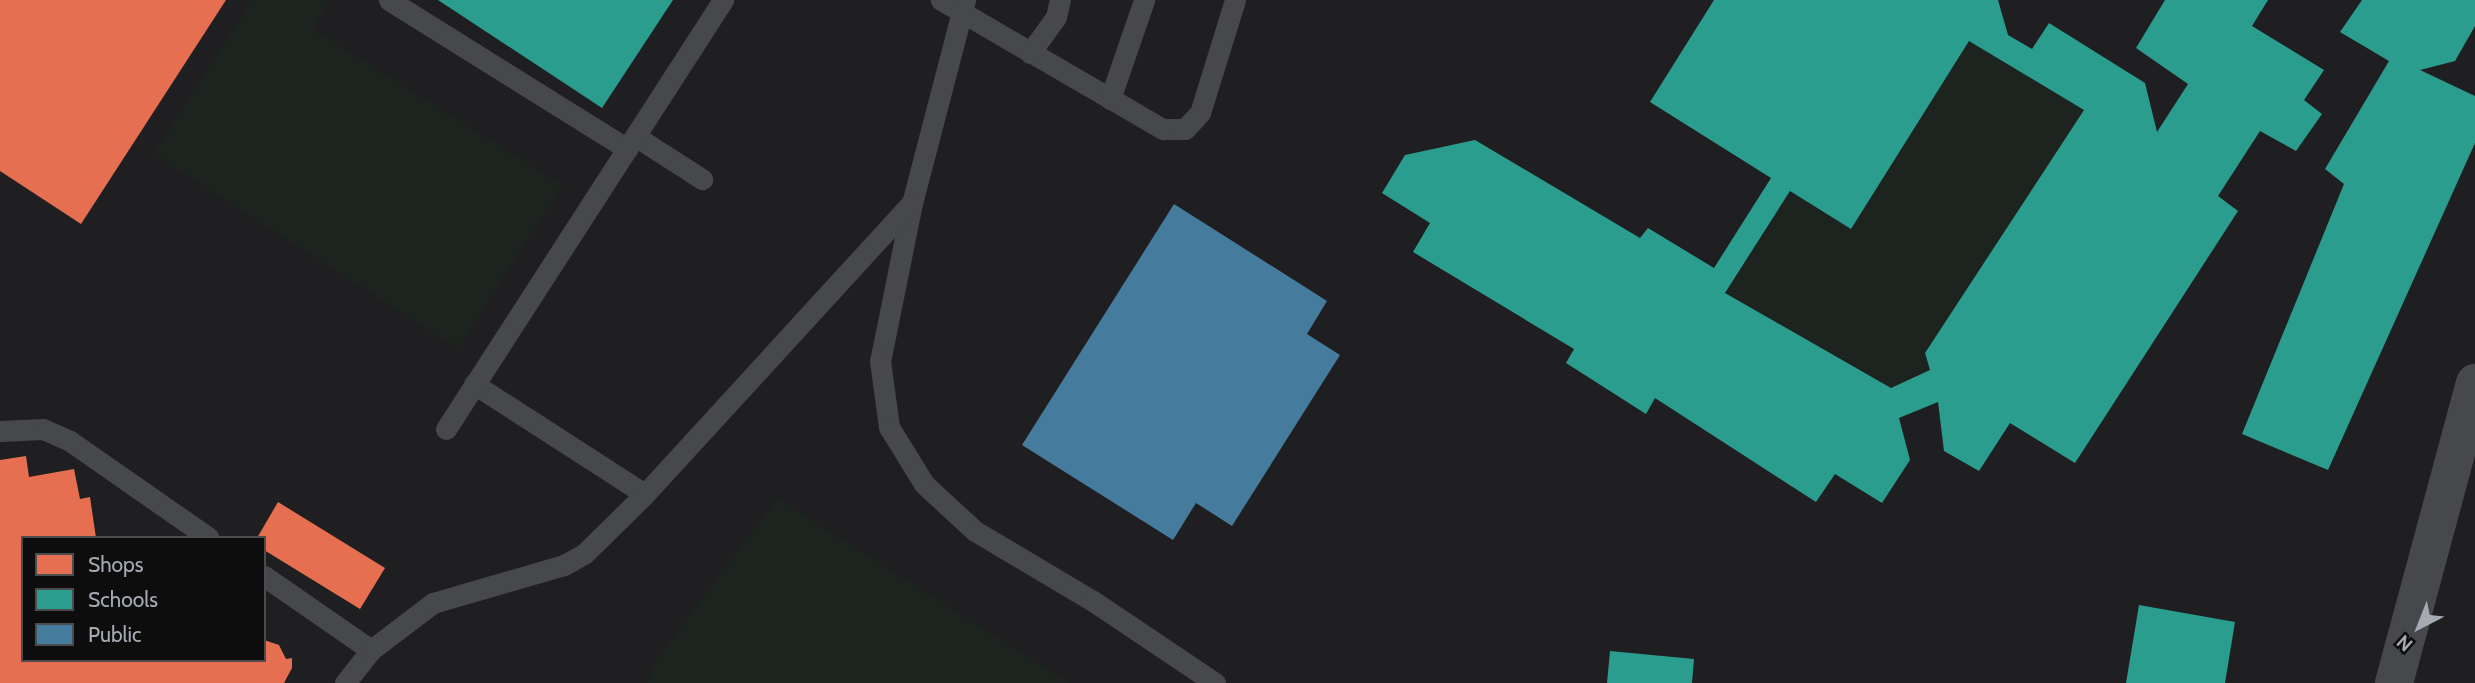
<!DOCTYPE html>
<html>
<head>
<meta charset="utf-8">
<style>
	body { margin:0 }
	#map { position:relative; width:2475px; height:683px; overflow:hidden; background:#121213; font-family:Cabin,sans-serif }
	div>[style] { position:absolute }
	.built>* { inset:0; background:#1f1f21 }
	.green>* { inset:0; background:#1d231e }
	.shops>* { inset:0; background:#e76f51 }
	.schools>* { inset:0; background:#2a9d8f }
	.public>* { inset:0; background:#457b9d }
	.lane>* { height:21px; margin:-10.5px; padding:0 10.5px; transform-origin:10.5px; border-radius:10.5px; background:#47484c }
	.street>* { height:38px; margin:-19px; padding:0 19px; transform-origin:19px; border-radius:19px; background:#47484c }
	span { translate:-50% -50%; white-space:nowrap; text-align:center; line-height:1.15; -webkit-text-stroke:7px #0d0d0e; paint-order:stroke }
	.legend { position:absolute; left:21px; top:536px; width:245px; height:126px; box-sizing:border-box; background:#0d0d0e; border:2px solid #4a4c50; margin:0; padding:9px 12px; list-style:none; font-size:21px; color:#a5aab3 }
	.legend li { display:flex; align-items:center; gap:14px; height:35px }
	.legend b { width:35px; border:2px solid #4a4c50 }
	.north { position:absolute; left:2384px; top:592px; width:70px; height:70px; -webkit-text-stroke:5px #0d0d0e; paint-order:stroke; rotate:222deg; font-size:19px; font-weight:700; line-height:28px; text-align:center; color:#a5aab3 }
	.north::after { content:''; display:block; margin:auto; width:24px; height:32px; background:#a5aab3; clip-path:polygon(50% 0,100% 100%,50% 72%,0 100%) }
</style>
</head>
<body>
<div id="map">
	<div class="built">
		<i style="clip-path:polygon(evenodd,0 0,2475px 0,2475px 683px,0 683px,0 0,23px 538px,264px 538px,264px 660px,23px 660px,23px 538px)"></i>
	</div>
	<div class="green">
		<i style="clip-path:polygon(252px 0,330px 0,313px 29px,563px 185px,458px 349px,153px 154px)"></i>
		<i style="clip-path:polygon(1969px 41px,2084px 110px,1925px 353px,1930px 370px,1891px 388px,1725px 293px,1790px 191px,1852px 229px)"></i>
		<i style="clip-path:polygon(777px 498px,1070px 683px,647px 683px,657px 658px)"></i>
	</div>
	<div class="shops">
		<i style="clip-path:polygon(0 0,226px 0,81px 224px,0 171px)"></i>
		<i style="clip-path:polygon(26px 456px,29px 477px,74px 469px,80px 499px,90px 497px,96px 538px,23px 538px,23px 660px,264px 660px,264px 640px,279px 645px,286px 659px,292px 658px,292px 668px,284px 683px,0 683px,0 460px)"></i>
		<i style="clip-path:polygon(278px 502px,385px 568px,360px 609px,264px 550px,264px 538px,257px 538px)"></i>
	</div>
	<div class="schools">
		<i style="clip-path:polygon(438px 0,673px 0,602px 108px)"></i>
		<i style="clip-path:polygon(evenodd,1714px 0,1998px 0,2008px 35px,2032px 49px,2049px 23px,2145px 83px,2157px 132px,2188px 84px,2136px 48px,2165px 0,2268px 0,2252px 26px,2324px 70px,2304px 100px,2322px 114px,2296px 151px,2260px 131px,2218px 196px,2238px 211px,2075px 463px,2010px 423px,1979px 471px,1944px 451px,1938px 402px,1899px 418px,1910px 460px,1882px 503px,1835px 474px,1816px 502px,1655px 398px,1646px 414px,1566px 363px,1574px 349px,1413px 252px,1430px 223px,1382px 193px,1405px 155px,1475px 140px,1640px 238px,1648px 228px,1714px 268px,1771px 178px,1650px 102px,1714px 0,1969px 41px,2084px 110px,1925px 353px,1930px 370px,1891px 388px,1725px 293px,1790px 191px,1851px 229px,1969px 41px)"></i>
		<i style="clip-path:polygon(2362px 0,2475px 0,2475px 26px,2455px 61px,2420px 70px,2475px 96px,2475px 143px,2328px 470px,2242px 434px,2344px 184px,2325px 169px,2389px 61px,2340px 32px)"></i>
		<i style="clip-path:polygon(2139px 605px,2235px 622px,2225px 683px,2126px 683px)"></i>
		<i style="clip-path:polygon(1610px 651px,1694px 659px,1692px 683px,1607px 683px)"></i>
	</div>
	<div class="public">
		<i style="clip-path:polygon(1174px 204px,1327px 301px,1307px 334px,1340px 355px,1232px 526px,1196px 503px,1173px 540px,1022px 445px)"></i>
	</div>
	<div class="lane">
		<i style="left:389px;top:0;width:281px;rotate:32deg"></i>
		<i style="left:941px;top:0;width:257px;rotate:30.2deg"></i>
		<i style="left:1163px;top:129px;width:22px"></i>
		<i style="left:1185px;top:129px;width:22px;rotate:-47deg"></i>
		<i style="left:1200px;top:113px;width:118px;rotate:-72.8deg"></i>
		<i style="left:965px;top:0;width:210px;rotate:104.6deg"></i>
		<i style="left:912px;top:203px;width:161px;rotate:101.4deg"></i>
		<i style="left:880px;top:361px;width:67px;rotate:82.2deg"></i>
		<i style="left:889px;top:427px;width:67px;rotate:58.4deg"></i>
		<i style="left:924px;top:484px;width:69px;rotate:42.7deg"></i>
		<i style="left:975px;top:531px;width:137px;rotate:30.7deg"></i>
		<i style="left:1093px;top:601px;width:147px;rotate:33.9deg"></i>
		<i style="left:1030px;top:53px;width:44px;rotate:-54.2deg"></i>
		<i style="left:1056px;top:17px;width:17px;rotate:-77deg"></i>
		<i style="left:1110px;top:99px;width:105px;rotate:-71deg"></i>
		<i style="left:635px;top:136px;width:80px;rotate:32.7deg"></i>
		<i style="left:474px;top:384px;width:203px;rotate:32.8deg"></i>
		<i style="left:446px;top:429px;width:511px;rotate:-57.15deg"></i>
		<i style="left:0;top:431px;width:43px;rotate:-2.7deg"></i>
		<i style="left:43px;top:429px;width:30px;rotate:24deg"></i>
		<i style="left:70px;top:441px;width:169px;rotate:34.9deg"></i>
		<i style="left:264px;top:576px;width:130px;rotate:34.7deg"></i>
		<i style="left:345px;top:683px;width:42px;rotate:-51.8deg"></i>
		<i style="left:371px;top:650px;width:78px;rotate:-37.2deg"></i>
		<i style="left:433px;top:603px;width:136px;rotate:-16.2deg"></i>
		<i style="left:564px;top:565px;width:23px;rotate:-29deg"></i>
		<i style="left:584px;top:554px;width:86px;rotate:-44.5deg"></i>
		<i style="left:645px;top:494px;width:395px;rotate:-47.5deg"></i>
	</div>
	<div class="street">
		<i style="left:2394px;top:683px;width:311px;rotate:-74.9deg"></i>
	</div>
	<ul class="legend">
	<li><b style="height:19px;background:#e76f51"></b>Shops</li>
	<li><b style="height:19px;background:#2a9d8f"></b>Schools</li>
	<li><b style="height:19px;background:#457b9d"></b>Public</li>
	</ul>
	<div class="north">N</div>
</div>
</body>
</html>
